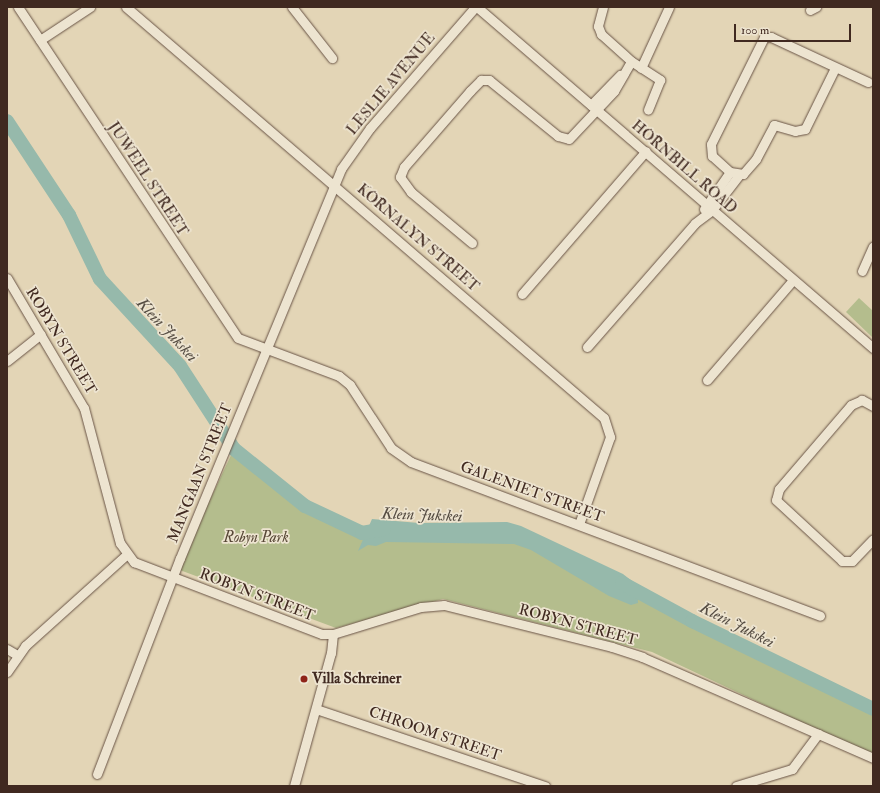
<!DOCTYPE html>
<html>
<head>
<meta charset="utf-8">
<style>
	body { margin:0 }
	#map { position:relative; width:880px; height:793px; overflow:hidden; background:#e3d5b6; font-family:"IM FELL Double Pica",serif }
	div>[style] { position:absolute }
	.green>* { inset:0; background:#b4bd8d }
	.water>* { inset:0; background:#96b9ab }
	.river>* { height:14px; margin:-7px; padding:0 7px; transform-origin:7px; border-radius:7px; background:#96b9ab }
	.roads { filter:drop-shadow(0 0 1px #695446) drop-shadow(0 0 1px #695446) }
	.minor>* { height:9px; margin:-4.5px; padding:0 4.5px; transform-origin:4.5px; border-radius:4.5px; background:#ede4d0 }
	.dots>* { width:11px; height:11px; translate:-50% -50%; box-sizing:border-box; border:2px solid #ede4d0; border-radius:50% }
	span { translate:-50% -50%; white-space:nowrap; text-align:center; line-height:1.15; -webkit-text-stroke:3.5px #ede4d0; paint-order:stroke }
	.street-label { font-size:15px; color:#402920 }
	.park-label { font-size:15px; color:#574736; font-style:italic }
	.poi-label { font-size:15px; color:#402920; font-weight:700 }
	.left { translate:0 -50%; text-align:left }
	.water-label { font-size:16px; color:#564d43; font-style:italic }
	.frame { position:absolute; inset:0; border:8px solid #402920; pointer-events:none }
	.scale { position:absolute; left:734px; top:24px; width:117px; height:18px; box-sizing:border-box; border:2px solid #402920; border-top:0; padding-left:5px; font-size:12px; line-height:14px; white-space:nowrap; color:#402920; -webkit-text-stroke:3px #ede4d0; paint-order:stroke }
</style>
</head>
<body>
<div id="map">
	<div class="green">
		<i style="clip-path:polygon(859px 298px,873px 311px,872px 337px,846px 312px)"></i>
		<i style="clip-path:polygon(234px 449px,305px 506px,362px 533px,388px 529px,510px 532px,629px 588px,873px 709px,873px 756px,652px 652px,443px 599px,336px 628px,177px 569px)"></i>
	</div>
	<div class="water">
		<i style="clip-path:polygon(372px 519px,419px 523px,507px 522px,521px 526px,623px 574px,637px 585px,638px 603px,631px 605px,609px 596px,531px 550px,514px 544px,386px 542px,376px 546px,368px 545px,358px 551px)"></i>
	</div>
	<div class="river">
		<i style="left:7px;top:121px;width:113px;rotate:56.6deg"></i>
		<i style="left:69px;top:215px;width:71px;rotate:64.2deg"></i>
		<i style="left:100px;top:279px;width:118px;rotate:47.4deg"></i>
		<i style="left:180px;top:366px;width:99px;rotate:57deg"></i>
		<i style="left:234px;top:449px;width:91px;rotate:38.8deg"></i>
		<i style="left:305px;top:506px;width:63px;rotate:25.3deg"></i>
		<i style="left:362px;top:533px;width:22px;rotate:-10deg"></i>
		<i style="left:622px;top:583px;width:80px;rotate:28.5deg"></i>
		<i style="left:692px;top:621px;width:201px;rotate:25.9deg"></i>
	</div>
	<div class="roads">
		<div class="minor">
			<i style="left:18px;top:7px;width:397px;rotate:56.4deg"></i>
			<i style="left:238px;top:338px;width:108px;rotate:20.6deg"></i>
			<i style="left:339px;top:376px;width:14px;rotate:39deg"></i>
			<i style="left:350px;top:385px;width:75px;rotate:56.9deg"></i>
			<i style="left:391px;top:448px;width:24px;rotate:35deg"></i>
			<i style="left:411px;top:462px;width:437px;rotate:20.6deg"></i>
			<i style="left:126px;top:7px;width:630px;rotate:40.69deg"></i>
			<i style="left:604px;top:418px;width:20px;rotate:72deg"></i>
			<i style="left:610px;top:437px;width:92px;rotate:109.6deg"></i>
			<i style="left:292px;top:7px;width:65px;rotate:51.9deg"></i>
			<i style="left:477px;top:7px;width:523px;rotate:40.73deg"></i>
			<i style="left:603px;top:7px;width:20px;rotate:105deg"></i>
			<i style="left:598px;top:26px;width:9px;rotate:69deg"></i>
			<i style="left:601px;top:34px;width:40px;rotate:42deg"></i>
			<i style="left:631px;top:61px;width:35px;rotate:33deg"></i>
			<i style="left:660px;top:80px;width:32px;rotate:112deg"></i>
			<i style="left:810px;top:10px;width:7px;rotate:-27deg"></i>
			<i style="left:40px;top:40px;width:60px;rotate:-33.4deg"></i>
			<i style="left:641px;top:68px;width:67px;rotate:-65.3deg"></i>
			<i style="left:835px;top:68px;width:68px;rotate:116.2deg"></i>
			<i style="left:805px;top:129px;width:10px;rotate:169deg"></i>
			<i style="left:795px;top:131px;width:22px;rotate:-164deg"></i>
			<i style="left:774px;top:125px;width:38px;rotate:118deg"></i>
			<i style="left:756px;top:159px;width:20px;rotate:131deg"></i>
			<i style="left:743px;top:174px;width:13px;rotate:-171deg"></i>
			<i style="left:730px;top:172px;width:24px;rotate:-138deg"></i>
			<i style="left:712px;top:156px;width:12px;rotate:-95deg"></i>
			<i style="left:711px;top:144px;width:119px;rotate:-63.6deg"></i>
			<i style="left:764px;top:37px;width:7px"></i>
			<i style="left:771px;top:37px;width:107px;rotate:24.9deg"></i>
			<i style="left:591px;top:105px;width:42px;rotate:-46deg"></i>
			<i style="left:704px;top:209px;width:45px;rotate:-54.9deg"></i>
			<i style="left:472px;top:243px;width:80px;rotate:-140.1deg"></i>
			<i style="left:411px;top:192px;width:19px;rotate:-126deg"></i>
			<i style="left:400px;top:177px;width:11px;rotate:-68deg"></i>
			<i style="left:404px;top:167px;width:101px;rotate:-49deg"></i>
			<i style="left:470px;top:91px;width:16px;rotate:-45deg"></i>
			<i style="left:481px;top:80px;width:8px"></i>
			<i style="left:489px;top:80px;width:89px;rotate:39.1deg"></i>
			<i style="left:558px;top:136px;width:11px;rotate:15deg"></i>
			<i style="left:569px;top:139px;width:66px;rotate:-46.8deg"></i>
			<i style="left:614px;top:91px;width:34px;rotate:-60deg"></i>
			<i style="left:862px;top:271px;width:27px;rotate:-66deg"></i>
			<i style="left:7px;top:278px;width:151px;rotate:59.4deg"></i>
			<i style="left:84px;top:408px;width:140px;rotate:75.1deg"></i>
			<i style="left:120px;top:543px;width:24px;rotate:54deg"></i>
			<i style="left:134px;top:562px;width:201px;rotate:21deg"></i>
			<i style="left:322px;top:634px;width:11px"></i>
			<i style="left:333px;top:634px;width:92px;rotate:-17.1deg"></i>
			<i style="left:421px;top:607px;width:23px;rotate:-5deg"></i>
			<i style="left:444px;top:605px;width:173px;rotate:14deg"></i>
			<i style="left:612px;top:647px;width:32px;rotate:18deg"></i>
			<i style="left:642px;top:657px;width:252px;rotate:23.6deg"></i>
			<i style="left:522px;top:294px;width:189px;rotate:-49.1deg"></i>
			<i style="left:587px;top:347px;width:164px;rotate:-48.9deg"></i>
			<i style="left:695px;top:223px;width:21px;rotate:-37deg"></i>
			<i style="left:712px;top:210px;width:44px;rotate:-52.4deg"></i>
			<i style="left:7px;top:361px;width:43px;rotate:-38.5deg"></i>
			<i style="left:707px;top:380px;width:132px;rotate:-49.3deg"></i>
			<i style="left:873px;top:406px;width:13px;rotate:-151deg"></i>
			<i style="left:862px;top:400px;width:12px;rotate:156deg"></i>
			<i style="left:851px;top:405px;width:111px;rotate:130.6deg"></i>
			<i style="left:779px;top:489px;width:11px;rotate:105deg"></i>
			<i style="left:776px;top:500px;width:90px;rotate:42.7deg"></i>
			<i style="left:842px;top:561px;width:10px"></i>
			<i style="left:852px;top:561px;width:30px;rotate:-46deg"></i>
			<i style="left:7px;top:649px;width:12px;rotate:31deg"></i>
			<i style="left:7px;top:672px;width:32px;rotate:-55deg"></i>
			<i style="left:25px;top:646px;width:136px;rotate:-42deg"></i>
			<i style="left:316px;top:709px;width:242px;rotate:18.6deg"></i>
			<i style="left:97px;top:774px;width:231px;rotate:-69deg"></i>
			<i style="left:180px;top:558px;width:421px;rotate:-67.5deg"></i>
			<i style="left:341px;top:169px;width:50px;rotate:-54.7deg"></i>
			<i style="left:370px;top:128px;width:160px;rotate:-49deg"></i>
			<i style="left:294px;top:786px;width:138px;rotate:-74.5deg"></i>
			<i style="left:331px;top:653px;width:19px;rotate:-84deg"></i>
			<i style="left:736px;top:786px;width:59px;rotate:-16.9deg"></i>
			<i style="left:792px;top:769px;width:44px;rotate:-53.4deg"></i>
		</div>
	</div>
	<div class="dots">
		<i style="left:304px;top:679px;background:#8f2418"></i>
	</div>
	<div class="street-label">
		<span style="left:391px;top:84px;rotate:-50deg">LESLIE AVENUE</span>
		<span style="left:684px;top:167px;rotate:41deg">HORNBILL ROAD</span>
		<span style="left:148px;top:179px;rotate:57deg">JUWEEL STREET</span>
		<span style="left:418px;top:238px;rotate:41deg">KORNALYN STREET</span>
		<span style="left:61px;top:341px;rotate:59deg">ROBYN STREET</span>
		<span style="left:200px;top:473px;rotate:-68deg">MANGAAN STREET</span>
		<span style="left:532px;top:492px;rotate:20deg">GALENIET STREET</span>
		<span style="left:257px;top:595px;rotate:21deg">ROBYN STREET</span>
		<span style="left:578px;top:625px;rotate:15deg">ROBYN STREET</span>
		<span style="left:435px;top:734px;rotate:19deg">CHROOM STREET</span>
	</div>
	<div class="park-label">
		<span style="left:256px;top:538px">Robyn Park</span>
	</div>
	<div class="poi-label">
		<span class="left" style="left:312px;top:679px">Villa Schreiner</span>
	</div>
	<div class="water-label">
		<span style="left:167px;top:330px;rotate:47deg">Klein Jukskei</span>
		<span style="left:422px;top:515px;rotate:2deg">Klein Jukskei</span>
		<span style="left:737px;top:625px;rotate:27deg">Klein Jukskei</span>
	</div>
	<div class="frame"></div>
	<div class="scale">100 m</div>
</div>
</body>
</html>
